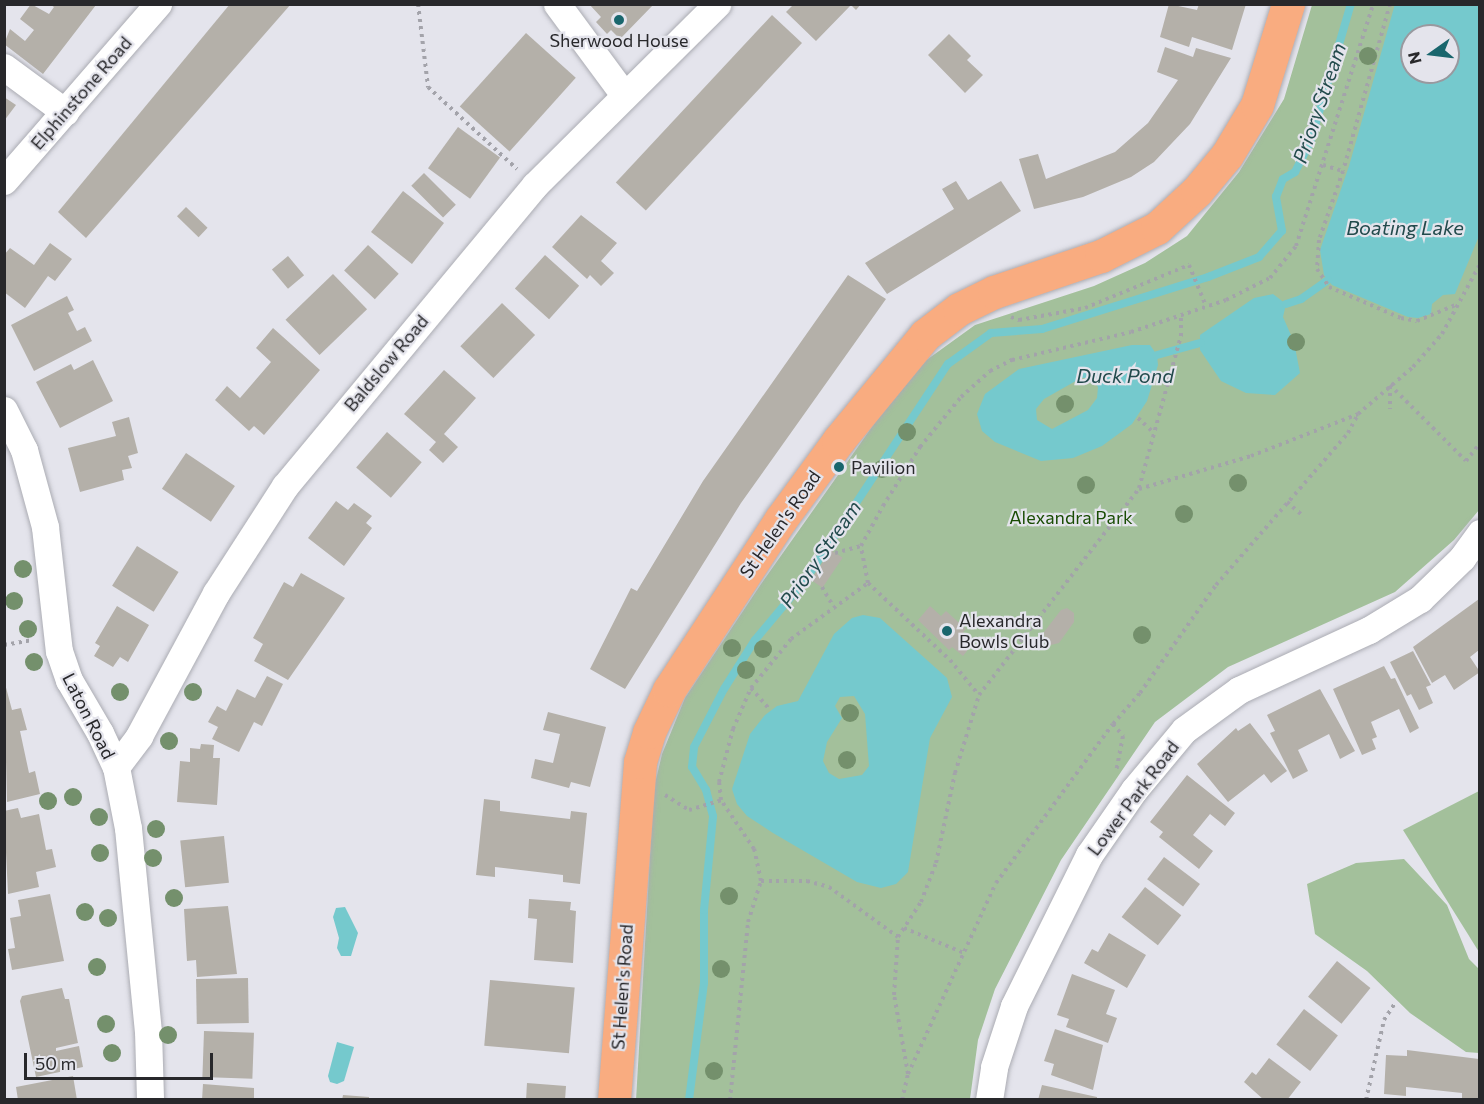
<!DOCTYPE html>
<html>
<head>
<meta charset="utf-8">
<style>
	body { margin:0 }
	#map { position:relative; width:1484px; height:1104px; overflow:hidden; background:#e4e4ec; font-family:Commissioner,sans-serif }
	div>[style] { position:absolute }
	.green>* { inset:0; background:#a3c09b }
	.water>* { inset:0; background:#75c9cd }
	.stream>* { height:8px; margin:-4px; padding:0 4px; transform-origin:4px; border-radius:4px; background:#75c9cd }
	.building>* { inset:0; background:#b4b0a9; transform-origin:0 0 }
	.path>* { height:4px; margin-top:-2px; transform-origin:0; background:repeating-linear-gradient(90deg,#a3a3aa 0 3px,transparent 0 7.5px) }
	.roads { filter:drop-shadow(0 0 2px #abacb3) drop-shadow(0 0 2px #abacb3) }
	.minor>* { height:27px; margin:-13.5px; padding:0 13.5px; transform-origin:13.5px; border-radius:13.5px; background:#fff }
	.major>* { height:33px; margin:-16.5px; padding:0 16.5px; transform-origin:16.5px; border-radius:16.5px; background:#f9ac80 }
	.trees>* { width:18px; height:18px; margin:-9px; border-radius:50%; background:#74906c }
	.dots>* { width:16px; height:16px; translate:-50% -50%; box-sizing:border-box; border:3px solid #e4e4ec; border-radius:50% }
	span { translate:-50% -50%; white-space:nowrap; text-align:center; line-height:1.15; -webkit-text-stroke:4.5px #e4e4ec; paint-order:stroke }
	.poi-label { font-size:18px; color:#28282b }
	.left { translate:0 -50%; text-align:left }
	.street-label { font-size:18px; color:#28282b }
	.park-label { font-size:18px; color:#194c04 }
	.water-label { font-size:20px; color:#224a4c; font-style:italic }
	.frame { position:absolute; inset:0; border:6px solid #28282b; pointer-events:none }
	.north { position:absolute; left:1400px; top:24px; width:60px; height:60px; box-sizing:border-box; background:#e4e4ec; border:2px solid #99999f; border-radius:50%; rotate:256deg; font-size:16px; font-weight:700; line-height:24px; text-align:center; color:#28282b }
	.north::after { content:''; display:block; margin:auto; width:21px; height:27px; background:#19666d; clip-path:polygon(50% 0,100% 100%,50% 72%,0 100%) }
	.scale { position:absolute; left:24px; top:1053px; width:189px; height:27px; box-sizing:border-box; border:3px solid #28282b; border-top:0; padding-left:8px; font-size:18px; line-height:21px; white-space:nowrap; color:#28282b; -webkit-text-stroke:4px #e4e4ec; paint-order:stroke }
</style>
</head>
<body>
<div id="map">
	<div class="green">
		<i style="clip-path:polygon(evenodd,1312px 5px,1479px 5px,1479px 510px,1454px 540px,1395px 592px,1228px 667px,1155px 722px,1061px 860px,995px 989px,978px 1040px,970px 1099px,636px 1100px,654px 788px,662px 754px,685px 698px,761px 584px,879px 417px,921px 364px,975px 325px,1094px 286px,1145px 263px,1187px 236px,1239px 172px,1284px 99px,1312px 5px,1412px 36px,1448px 36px,1448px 72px,1412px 72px,1412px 36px)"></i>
		<i style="clip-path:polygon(1479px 791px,1479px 952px,1403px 830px)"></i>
		<i style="clip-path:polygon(1404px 859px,1447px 905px,1469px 959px,1479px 969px,1479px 1053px,1466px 1052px,1410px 1013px,1367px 971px,1315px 934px,1307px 884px,1356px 863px)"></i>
	</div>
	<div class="water">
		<i style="clip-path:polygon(evenodd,1395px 4px,1479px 5px,1479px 236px,1455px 294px,1443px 295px,1432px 304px,1431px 314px,1418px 318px,1408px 317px,1332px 285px,1324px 275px,1320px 250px,1349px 166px,1395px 4px,1412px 36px,1448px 36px,1448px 72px,1412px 72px,1412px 36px)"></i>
		<i style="clip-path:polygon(1273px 294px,1286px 304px,1283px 317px,1294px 342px,1300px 373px,1275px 395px,1246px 393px,1221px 381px,1200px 350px,1200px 335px,1254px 298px)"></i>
		<i style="clip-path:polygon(evenodd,1132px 345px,1150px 345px,1157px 355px,1158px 365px,1147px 401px,1132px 424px,1102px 446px,1073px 458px,1041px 461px,995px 442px,982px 431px,977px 414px,985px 394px,1019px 369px,1132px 345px,1081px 378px,1091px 378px,1098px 387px,1097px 398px,1088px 410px,1052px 429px,1037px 420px,1036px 409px,1044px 399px,1081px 378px)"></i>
		<i style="clip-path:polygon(evenodd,863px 615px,880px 618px,947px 678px,952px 697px,930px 738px,908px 872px,896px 884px,881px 888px,857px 882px,773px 833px,747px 816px,737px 804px,732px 789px,750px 734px,765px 715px,777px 706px,798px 701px,834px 634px,852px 618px,863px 615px,854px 696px,865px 714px,869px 766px,862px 775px,839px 779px,829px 773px,823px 761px,827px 742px,842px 718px,835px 706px,840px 697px,854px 696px)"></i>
		<i style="clip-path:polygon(345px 907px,358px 933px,351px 956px,341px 956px,337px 948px,339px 938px,333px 917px,336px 908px)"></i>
		<i style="clip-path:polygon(337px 1042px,354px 1047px,344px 1081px,337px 1084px,330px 1082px,328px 1076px)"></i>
	</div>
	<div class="stream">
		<i style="left:1286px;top:304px;width:16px;rotate:-18deg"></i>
		<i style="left:1301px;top:299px;width:33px;rotate:-35deg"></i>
		<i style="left:1157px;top:355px;width:45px;rotate:-15.6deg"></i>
		<i style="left:689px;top:1100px;width:118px;rotate:-82.7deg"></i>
		<i style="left:704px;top:983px;width:73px;rotate:-90deg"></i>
		<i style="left:704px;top:910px;width:94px;rotate:-84.5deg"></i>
		<i style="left:713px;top:816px;width:27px;rotate:-105deg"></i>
		<i style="left:706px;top:790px;width:27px;rotate:-121deg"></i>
		<i style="left:692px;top:767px;width:20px;rotate:-84deg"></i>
		<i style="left:694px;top:747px;width:65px;rotate:-62.7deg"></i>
		<i style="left:724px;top:689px;width:58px;rotate:-57.7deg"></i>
		<i style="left:755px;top:640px;width:80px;rotate:-50.1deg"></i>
		<i style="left:806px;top:579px;width:258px;rotate:-56.6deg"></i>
		<i style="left:948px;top:364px;width:53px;rotate:-35.8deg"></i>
		<i style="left:991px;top:333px;width:51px;rotate:-4.5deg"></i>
		<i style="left:1042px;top:329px;width:174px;rotate:-17.4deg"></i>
		<i style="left:1208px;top:277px;width:55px;rotate:-21.4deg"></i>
		<i style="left:1259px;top:257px;width:35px;rotate:-49deg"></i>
		<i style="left:1282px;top:231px;width:35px;rotate:-100deg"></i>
		<i style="left:1276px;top:197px;width:19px;rotate:-69deg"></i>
		<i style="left:1283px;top:179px;width:14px;rotate:-30deg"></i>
		<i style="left:1295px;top:172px;width:33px;rotate:-63deg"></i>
		<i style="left:1310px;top:143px;width:145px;rotate:-73.6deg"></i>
	</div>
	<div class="building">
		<i style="clip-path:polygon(31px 4px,49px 14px,54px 7px,51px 5px,96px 5px,43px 74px,4px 44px,10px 29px,25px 41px,34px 30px,20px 19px)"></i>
		<i style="clip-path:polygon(230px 4px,291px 4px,86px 238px,58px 212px)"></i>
		<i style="clip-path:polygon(589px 4px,654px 4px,620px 39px,611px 30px,607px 34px,596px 22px,601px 17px)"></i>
		<i style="clip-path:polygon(794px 4px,861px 4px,856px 10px,851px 5px,816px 41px,786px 12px)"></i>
		<i style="clip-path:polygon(1169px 4px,1197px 10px,1199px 4px,1246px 4px,1232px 50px,1192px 37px,1189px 47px,1160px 37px)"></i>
		<i style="left:772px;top:15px;width:41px;height:229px;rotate:43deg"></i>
		<i style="left:526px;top:33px;width:67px;height:99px;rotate:42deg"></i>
		<i style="clip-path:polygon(949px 34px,971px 56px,967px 60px,983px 75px,965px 93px,928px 55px)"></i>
		<i style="clip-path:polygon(1165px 47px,1193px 57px,1196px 48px,1231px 58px,1190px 124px,1154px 162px,1131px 177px,1083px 197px,1034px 209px,1019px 159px,1038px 154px,1046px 179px,1115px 152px,1148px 123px,1178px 80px,1157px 72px)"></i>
		<i style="clip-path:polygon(4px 97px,16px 105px,4px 121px)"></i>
		<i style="left:458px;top:127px;width:52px;height:51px;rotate:36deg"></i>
		<i style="left:424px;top:173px;width:45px;height:18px;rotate:45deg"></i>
		<i style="clip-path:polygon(956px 181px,968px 200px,1001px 181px,1021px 211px,887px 294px,865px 263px,954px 209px,942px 189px)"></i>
		<i style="left:403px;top:191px;width:52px;height:52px;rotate:38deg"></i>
		<i style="left:186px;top:207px;width:30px;height:13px;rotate:44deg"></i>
		<i style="clip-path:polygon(581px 215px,617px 243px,601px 261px,614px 273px,601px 286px,590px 275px,587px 279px,552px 247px)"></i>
		<i style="clip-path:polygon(50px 243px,72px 259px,55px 281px,48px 276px,25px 308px,4px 292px,4px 255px,10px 248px,34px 265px)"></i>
		<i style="left:368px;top:245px;width:42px;height:35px;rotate:43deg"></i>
		<i style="left:545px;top:255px;width:46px;height:45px;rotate:42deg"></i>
		<i style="left:288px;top:256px;width:25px;height:21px;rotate:50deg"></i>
		<i style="left:333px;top:274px;width:49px;height:66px;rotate:46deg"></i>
		<i style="clip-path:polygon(848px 275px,886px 299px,741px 503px,625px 689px,590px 669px,631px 588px,637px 591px,703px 481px)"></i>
		<i style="clip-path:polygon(67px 296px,74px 310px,68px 313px,77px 331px,85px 327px,92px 341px,34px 371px,11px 325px)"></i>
		<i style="left:502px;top:303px;width:46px;height:60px;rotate:44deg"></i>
		<i style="clip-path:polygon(273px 328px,320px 370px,264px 435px,254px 426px,249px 431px,215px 400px,227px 386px,240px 398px,271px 362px,256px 348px)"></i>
		<i style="clip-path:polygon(93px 360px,113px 401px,60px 428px,36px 382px,71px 364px,74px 370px)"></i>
		<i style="clip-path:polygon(444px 370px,476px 398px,444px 434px,458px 447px,443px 463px,429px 450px,436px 442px,404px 414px)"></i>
		<i style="clip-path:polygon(129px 417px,138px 453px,128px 456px,132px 468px,122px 470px,124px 480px,80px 492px,68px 448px,116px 436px,112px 422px)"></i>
		<i style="left:387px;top:432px;width:46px;height:47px;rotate:41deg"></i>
		<i style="left:186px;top:453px;width:59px;height:43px;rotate:34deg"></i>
		<i style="clip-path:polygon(336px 501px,348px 510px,354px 503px,372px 516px,366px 523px,372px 528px,344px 566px,308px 538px)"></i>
		<i style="left:137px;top:546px;width:49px;height:47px;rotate:32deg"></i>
		<i style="left:831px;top:550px;width:14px;height:36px;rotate:34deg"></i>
		<i style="clip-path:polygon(301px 573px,345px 598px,288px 680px,254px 661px,263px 644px,253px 638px,284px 582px,293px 587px)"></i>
		<i style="clip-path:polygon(1479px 599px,1479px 650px,1470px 657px,1480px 672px,1454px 690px,1445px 675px,1432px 683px,1413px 647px)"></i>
		<i style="clip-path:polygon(117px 606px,149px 625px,128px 662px,120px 657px,113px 667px,94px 656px,100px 646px,95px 643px)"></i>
		<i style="clip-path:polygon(930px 606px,941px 616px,946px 611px,966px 629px,963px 632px,974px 642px,963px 656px,952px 647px,949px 650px,918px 620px)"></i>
		<i style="clip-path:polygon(1067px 608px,1074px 613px,1074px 622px,1059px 643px,1051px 645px,1045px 641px,1044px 632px,1061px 610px)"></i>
		<i style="clip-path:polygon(1413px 651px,1431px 685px,1426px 687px,1433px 703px,1419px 710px,1411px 694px,1407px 696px,1390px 662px)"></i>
		<i style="clip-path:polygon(1384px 666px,1391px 679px,1395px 678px,1419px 728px,1410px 733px,1399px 709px,1371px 722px,1377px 737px,1372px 739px,1376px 749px,1362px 755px,1333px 689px)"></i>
		<i style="clip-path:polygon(267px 676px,283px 684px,262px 726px,254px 722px,239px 752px,212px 739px,218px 727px,208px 722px,217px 706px,226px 711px,237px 689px,255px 698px)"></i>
		<i style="clip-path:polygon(4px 680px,12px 710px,21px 708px,27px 730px,20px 731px,29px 773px,35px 771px,40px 794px,7px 802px)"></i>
		<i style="clip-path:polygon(1320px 689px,1355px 751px,1340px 759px,1329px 734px,1298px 750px,1308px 771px,1293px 779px,1270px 733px,1275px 731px,1267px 715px)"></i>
		<i style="clip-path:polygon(548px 712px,606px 727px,590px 787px,571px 782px,569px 788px,531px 778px,535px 759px,553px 763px,560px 734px,543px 730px)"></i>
		<i style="clip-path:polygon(1250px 723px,1287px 771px,1271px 783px,1264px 774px,1228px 802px,1197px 764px,1236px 728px,1238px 731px)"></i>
		<i style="clip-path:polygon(201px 744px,214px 745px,213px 758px,220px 758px,217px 805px,177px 802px,180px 761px,190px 762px,190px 748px,200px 749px)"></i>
		<i style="clip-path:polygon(1187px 775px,1235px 813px,1225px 826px,1210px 814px,1193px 835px,1213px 851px,1199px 869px,1159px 837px,1163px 832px,1150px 822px)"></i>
		<i style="clip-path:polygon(484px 799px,500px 801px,500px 811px,570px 819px,571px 811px,587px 813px,580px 884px,563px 882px,563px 875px,495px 867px,495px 877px,476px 875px)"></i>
		<i style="clip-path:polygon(18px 808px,21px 818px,39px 814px,46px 850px,52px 849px,56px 867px,36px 872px,39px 887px,8px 894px,4px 811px)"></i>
		<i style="left:224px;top:836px;width:47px;height:44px;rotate:84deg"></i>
		<i style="left:1164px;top:857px;width:45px;height:28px;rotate:37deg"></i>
		<i style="left:1145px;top:887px;width:46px;height:38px;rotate:38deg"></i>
		<i style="clip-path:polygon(50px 894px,64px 961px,12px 970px,8px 949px,15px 948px,10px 918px,21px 916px,18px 900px)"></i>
		<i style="clip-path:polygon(529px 899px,571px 902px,570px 910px,576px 911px,573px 963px,534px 960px,537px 919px,528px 918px)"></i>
		<i style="clip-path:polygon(228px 906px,237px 974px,197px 977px,196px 960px,187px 961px,184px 909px)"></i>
		<i style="clip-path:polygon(1109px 933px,1146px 955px,1127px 988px,1084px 963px,1092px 949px,1098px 952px)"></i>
		<i style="left:1337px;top:961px;width:43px;height:46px;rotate:39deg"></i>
		<i style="clip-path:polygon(1072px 974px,1115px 990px,1106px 1014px,1117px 1018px,1108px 1043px,1066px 1027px,1069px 1019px,1057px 1015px)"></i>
		<i style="left:248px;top:978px;width:45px;height:52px;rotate:89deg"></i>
		<i style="left:490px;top:980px;width:85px;height:66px;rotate:5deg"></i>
		<i style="clip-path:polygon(62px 988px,65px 999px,69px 999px,78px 1043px,56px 1048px,56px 1051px,79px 1046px,83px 1067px,36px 1077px,20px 1001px,22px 996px)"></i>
		<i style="left:1304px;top:1009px;width:43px;height:45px;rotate:38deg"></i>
		<i style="clip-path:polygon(1055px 1029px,1103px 1045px,1093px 1090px,1051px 1075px,1054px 1064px,1044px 1061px)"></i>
		<i style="left:204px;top:1031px;width:50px;height:46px;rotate:2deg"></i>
		<i style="clip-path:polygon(1407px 1050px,1479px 1059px,1479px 1100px,1462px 1100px,1462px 1093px,1406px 1087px,1406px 1096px,1384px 1094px,1386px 1055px,1407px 1056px)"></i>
		<i style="clip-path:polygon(1269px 1058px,1301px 1082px,1287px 1100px,1264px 1100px,1244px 1082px,1252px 1072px,1256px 1075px)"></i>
		<i style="clip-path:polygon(73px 1076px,77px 1100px,18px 1100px,16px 1087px)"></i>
		<i style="clip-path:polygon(527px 1083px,566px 1086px,565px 1100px,526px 1100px)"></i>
		<i style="clip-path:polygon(203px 1084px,254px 1088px,254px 1100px,202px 1100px)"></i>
		<i style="clip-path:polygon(1042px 1085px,1097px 1097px,1097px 1100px,1038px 1100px)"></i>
		<i style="clip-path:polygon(343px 1095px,369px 1097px,369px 1100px,342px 1100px)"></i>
	</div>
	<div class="path">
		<i style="left:418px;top:4px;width:84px;rotate:83.1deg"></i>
		<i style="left:428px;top:87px;width:121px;rotate:42.7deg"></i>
		<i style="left:1390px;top:4px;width:173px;rotate:105.7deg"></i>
		<i style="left:1343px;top:171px;width:73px;rotate:109.2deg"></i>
		<i style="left:1319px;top:240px;width:29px;rotate:94deg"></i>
		<i style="left:1317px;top:269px;width:22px;rotate:56deg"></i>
		<i style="left:1329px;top:287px;width:78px;rotate:23.3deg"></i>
		<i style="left:1401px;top:318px;width:16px;rotate:11deg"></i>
		<i style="left:1417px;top:321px;width:44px;rotate:-22.5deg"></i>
		<i style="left:1323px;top:165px;width:21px;rotate:17deg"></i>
		<i style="left:1011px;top:317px;width:9px;rotate:21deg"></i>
		<i style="left:1019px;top:320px;width:67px;rotate:-10.3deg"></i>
		<i style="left:1085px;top:308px;width:113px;rotate:-22.5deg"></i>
		<i style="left:1189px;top:265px;width:44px;rotate:67.5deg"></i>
		<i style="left:1390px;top:385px;width:107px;rotate:45deg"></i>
		<i style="left:1466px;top:461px;width:23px;rotate:-52deg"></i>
		<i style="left:1390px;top:386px;width:23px;rotate:90deg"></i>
		<i style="left:1138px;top:418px;width:22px;rotate:43deg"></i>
		<i style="left:1139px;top:488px;width:158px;rotate:-74.6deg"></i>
		<i style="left:1181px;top:336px;width:23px;rotate:-90deg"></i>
		<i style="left:1287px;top:502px;width:21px;rotate:41deg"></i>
		<i style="left:835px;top:553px;width:27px;rotate:-15deg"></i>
		<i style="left:868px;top:583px;width:112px;rotate:43.2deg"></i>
		<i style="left:950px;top:660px;width:45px;rotate:50.4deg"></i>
		<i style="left:822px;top:587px;width:22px;rotate:60deg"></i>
		<i style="left:4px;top:645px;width:29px;rotate:-10deg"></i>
		<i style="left:751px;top:688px;width:29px;rotate:49deg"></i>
		<i style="left:1113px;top:724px;width:16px;rotate:50deg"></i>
		<i style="left:1123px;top:736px;width:36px;rotate:101deg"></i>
		<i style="left:665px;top:795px;width:28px;rotate:32deg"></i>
		<i style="left:689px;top:810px;width:34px;rotate:-17deg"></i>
		<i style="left:761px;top:881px;width:46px"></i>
		<i style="left:807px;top:881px;width:23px;rotate:15deg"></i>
		<i style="left:829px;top:887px;width:85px;rotate:35.9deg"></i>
		<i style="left:904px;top:928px;width:65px;rotate:22.6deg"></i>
		<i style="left:908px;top:1074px;width:210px;rotate:-65.3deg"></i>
		<i style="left:996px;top:883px;width:197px;rotate:-53.7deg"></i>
		<i style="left:1113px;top:724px;width:41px;rotate:-48.9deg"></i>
		<i style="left:1140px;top:693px;width:132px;rotate:-54.9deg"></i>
		<i style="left:1216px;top:585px;width:201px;rotate:-49deg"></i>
		<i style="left:1348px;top:433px;width:21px;rotate:-62deg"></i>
		<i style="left:1358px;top:414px;width:72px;rotate:-40.5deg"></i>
		<i style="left:1413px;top:367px;width:44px;rotate:-48.7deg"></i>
		<i style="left:1442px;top:334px;width:80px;rotate:-61.5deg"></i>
		<i style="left:730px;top:1100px;width:179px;rotate:-84.2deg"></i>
		<i style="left:748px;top:922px;width:43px;rotate:-72.4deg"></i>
		<i style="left:761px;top:881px;width:33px;rotate:-102deg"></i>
		<i style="left:754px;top:849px;width:59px;rotate:-124deg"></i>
		<i style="left:721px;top:800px;width:18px;rotate:-96deg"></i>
		<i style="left:719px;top:782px;width:55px;rotate:-75.2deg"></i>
		<i style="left:733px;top:729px;width:45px;rotate:-66.3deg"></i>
		<i style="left:751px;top:688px;width:63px;rotate:-50.8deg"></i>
		<i style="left:791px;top:639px;width:95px;rotate:-36deg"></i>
		<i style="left:868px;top:583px;width:38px;rotate:-101deg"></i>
		<i style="left:861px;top:546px;width:46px;rotate:-61.2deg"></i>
		<i style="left:883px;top:506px;width:70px;rotate:-57.9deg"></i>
		<i style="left:920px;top:447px;width:65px;rotate:-50.6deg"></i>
		<i style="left:961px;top:397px;width:39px;rotate:-42deg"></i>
		<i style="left:990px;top:371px;width:25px;rotate:-27deg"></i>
		<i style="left:1012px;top:360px;width:122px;rotate:-13.2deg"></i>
		<i style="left:1131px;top:332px;width:100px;rotate:-18.6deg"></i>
		<i style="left:1226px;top:300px;width:49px;rotate:-26.6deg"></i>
		<i style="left:1270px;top:278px;width:41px;rotate:-50.9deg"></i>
		<i style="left:1296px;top:246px;width:254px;rotate:-72.3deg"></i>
		<i style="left:902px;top:1100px;width:27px;rotate:-77deg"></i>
		<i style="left:908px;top:1074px;width:80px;rotate:-100deg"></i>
		<i style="left:894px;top:995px;width:58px;rotate:-86.1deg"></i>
		<i style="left:898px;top:937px;width:42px;rotate:-56.7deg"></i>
		<i style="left:921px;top:902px;width:42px;rotate:-69deg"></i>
		<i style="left:936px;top:863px;width:92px;rotate:-78.1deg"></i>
		<i style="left:955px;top:773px;width:82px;rotate:-72.9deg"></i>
		<i style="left:979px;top:695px;width:261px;rotate:-52.2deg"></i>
		<i style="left:1139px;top:489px;width:117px;rotate:-16.4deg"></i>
		<i style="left:1251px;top:456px;width:115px;rotate:-21.4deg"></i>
		<i style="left:1366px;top:1100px;width:82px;rotate:-77.3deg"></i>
		<i style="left:1384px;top:1020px;width:20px;rotate:-57deg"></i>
	</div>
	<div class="roads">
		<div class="minor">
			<i style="left:557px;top:4px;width:113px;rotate:53.6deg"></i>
			<i style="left:4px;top:67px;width:76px;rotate:36.4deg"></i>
			<i style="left:4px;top:181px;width:235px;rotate:-49deg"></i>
			<i style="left:4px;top:410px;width:45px;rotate:63.4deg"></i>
			<i style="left:24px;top:450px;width:80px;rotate:74.7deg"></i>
			<i style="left:45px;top:527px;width:125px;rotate:83.6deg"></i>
			<i style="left:59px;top:651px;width:31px;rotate:71deg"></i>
			<i style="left:69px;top:680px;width:61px;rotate:59.7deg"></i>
			<i style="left:100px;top:733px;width:38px;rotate:65deg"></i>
			<i style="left:116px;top:767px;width:62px;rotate:78.9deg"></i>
			<i style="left:128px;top:828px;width:204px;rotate:84.4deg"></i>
			<i style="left:148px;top:1031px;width:69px;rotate:88.3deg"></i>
			<i style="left:116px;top:767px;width:39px;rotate:-53deg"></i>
			<i style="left:139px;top:736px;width:162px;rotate:-61.7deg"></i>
			<i style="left:216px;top:593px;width:127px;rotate:-57.2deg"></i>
			<i style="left:285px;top:486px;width:391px;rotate:-50.3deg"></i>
			<i style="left:535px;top:185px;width:257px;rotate:-44.8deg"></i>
			<i style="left:989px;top:1100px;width:33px;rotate:-81deg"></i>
			<i style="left:994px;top:1067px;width:64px;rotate:-71.8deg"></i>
			<i style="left:1014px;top:1006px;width:169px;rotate:-63.6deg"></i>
			<i style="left:1089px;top:855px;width:79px;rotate:-55.3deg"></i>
			<i style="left:1134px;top:790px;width:78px;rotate:-50.2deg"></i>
			<i style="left:1184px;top:730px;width:68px;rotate:-36deg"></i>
			<i style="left:1239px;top:690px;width:143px;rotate:-24.8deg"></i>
			<i style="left:1369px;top:630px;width:60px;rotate:-31.3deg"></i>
			<i style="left:1420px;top:599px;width:59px;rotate:-44.3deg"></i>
			<i style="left:1462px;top:558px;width:31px;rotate:-54deg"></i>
		</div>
		<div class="major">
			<i style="left:614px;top:1100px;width:339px;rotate:-85.6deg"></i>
			<i style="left:640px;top:762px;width:31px;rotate:-73deg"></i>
			<i style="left:649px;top:732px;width:47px;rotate:-64.5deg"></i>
			<i style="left:669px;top:690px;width:204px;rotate:-56.8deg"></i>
			<i style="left:781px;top:519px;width:97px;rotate:-53.8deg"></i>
			<i style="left:838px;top:441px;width:137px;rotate:-50.6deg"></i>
			<i style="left:925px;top:335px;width:43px;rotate:-37.4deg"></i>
			<i style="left:959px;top:309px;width:39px;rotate:-26deg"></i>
			<i style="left:994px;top:292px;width:113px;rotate:-18.6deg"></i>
			<i style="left:1101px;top:256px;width:63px;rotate:-26.6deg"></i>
			<i style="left:1157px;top:228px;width:54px;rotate:-42.8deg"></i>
			<i style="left:1197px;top:191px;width:47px;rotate:-50.2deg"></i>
			<i style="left:1227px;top:155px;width:58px;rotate:-59deg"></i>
			<i style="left:1257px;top:105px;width:106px;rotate:-72.9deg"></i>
		</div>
	</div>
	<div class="trees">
		<i style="left:1368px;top:56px"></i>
		<i style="left:1296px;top:342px"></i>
		<i style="left:1065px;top:404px"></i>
		<i style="left:907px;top:432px"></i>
		<i style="left:882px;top:469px"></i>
		<i style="left:1238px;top:483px"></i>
		<i style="left:1086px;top:485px"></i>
		<i style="left:1184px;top:514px"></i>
		<i style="left:23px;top:569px"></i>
		<i style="left:14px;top:601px"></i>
		<i style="left:28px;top:629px"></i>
		<i style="left:1142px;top:635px"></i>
		<i style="left:732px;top:648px"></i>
		<i style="left:763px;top:649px"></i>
		<i style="left:34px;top:662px"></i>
		<i style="left:746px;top:670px"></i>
		<i style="left:120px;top:692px"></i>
		<i style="left:193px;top:692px"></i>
		<i style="left:850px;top:713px"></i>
		<i style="left:169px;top:741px"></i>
		<i style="left:847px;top:760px"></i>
		<i style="left:73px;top:797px"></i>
		<i style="left:48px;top:801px"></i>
		<i style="left:99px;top:817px"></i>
		<i style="left:156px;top:829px"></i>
		<i style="left:100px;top:853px"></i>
		<i style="left:153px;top:858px"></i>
		<i style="left:729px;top:896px"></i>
		<i style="left:174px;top:898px"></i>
		<i style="left:85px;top:912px"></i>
		<i style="left:108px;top:918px"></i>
		<i style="left:97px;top:967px"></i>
		<i style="left:721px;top:969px"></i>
		<i style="left:106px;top:1024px"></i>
		<i style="left:168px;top:1035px"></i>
		<i style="left:112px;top:1053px"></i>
		<i style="left:714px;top:1071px"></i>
	</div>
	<div class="dots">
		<i style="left:619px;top:20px;background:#19666d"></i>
		<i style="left:839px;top:467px;background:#19666d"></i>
		<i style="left:947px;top:631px;background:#19666d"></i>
	</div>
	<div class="poi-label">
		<span style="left:619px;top:40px">Sherwood House</span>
		<span class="left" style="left:851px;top:467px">Pavilion</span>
		<span class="left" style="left:959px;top:631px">Alexandra<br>Bowls Club</span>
	</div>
	<div class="street-label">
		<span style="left:81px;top:93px;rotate:-49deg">Elphinstone Road</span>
		<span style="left:386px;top:363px;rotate:-50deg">Baldslow Road</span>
		<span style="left:780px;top:524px;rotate:-55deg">St Helen's Road</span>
		<span style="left:89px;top:716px;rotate:63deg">Laton Road</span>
		<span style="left:1133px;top:798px;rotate:-53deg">Lower Park Road</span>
		<span style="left:622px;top:987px;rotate:-86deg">St Helen's Road</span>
	</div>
	<div class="park-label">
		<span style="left:1071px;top:517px">Alexandra Park</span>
	</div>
	<div class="water-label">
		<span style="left:1319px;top:103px;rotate:-71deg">Priory Stream</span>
		<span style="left:1405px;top:227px">Boating Lake</span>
		<span style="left:1125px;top:375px">Duck Pond</span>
		<span style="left:820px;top:554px;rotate:-55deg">Priory Stream</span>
	</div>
	<div class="frame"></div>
	<div class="north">N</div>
	<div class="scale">50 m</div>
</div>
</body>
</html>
